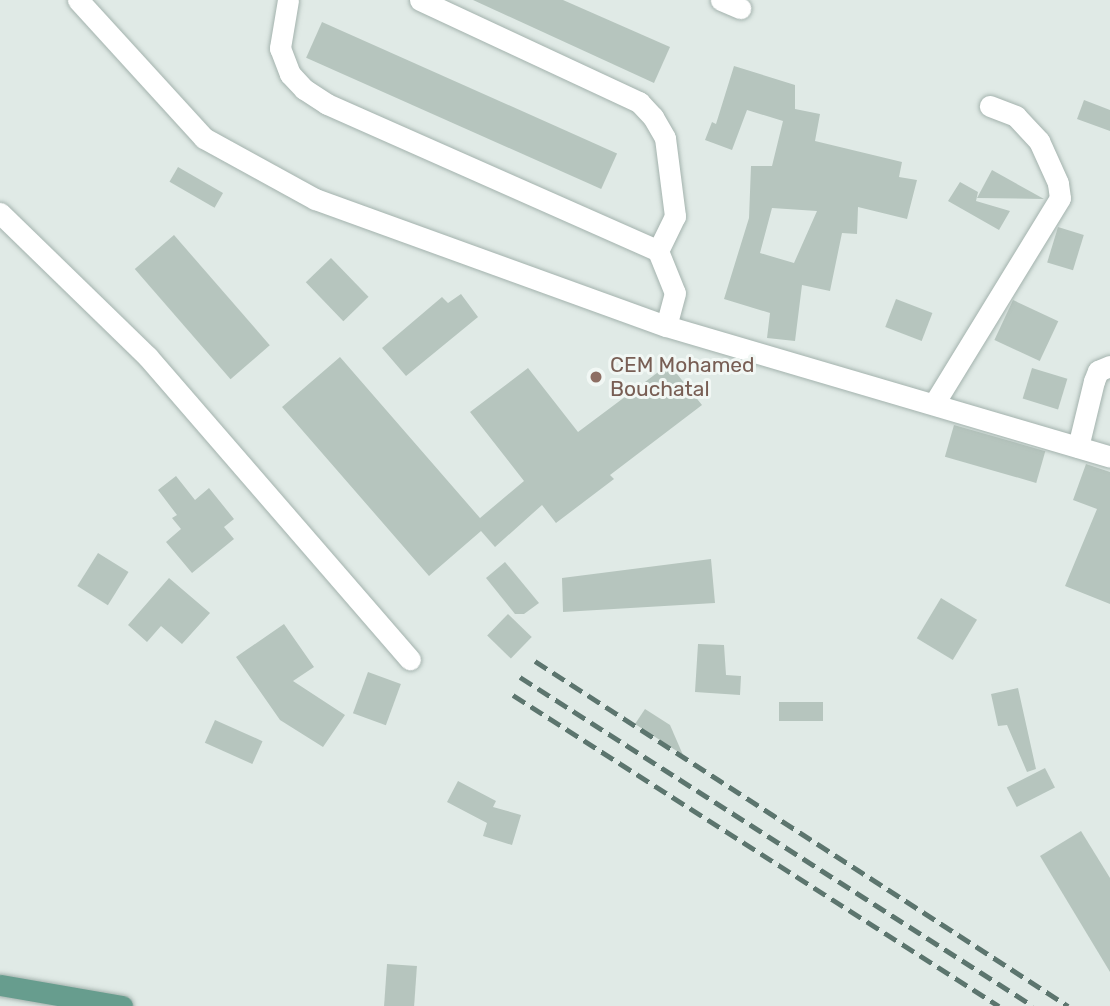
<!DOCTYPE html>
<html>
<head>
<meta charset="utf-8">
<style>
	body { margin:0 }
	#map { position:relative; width:1110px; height:1006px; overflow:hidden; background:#e0eae6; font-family:Rubik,sans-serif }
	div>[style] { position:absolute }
	.building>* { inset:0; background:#b6c5be; transform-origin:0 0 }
	.roads { filter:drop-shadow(0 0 2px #a3b2ad) drop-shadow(0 0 2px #a3b2ad) }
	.street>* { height:21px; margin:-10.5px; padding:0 10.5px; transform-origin:10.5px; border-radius:10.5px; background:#fff }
	.secondary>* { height:21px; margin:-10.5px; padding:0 10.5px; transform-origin:10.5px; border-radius:10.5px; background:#fff }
	.primary>* { height:21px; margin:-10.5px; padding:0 10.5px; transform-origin:10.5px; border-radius:10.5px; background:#679d8e }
	.rail>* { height:5px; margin-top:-2.5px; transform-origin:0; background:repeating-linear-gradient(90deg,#5c756e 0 14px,transparent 0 21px) }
	.dots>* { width:19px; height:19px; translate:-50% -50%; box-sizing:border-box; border:4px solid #f1f7f4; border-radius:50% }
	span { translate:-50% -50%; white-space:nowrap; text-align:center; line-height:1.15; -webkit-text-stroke:6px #f1f7f4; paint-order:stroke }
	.education-label { font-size:21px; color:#785e54 }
	.left { translate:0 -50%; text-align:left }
</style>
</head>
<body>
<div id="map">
	<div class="building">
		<i style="clip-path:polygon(473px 0,563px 0,670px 47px,654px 83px)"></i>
		<i style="left:322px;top:22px;width:323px;height:39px;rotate:24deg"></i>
		<i style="clip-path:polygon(evenodd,734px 66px,795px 85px,795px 109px,820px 114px,815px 141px,902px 162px,899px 177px,917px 180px,907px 219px,858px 207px,857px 234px,842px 233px,830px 291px,802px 285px,795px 341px,767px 338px,770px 313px,724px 299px,749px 218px,751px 166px,772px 166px,783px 121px,747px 110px,732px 150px,705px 140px,712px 122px,716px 124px,734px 66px,772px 208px,817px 211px,794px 263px,760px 253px,772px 208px)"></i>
		<i style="clip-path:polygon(1084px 100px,1110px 110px,1110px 131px,1077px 119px)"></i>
		<i style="left:178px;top:167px;width:52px;height:17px;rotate:30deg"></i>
		<i style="clip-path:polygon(992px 170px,1044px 199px,977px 198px)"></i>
		<i style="clip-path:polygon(960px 182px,978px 192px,976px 201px,1010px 211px,999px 230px,948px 201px)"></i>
		<i style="left:1058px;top:227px;width:27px;height:37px;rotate:17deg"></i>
		<i style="left:174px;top:235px;width:146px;height:52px;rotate:49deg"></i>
		<i style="left:331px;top:258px;width:54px;height:35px;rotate:46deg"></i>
		<i style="clip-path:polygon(461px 294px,478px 317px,406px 376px,382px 348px,442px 297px,448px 303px)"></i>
		<i style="left:896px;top:299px;width:39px;height:30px;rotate:21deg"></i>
		<i style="left:1013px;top:300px;width:50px;height:44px;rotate:25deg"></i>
		<i style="clip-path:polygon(340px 357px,480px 518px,524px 481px,470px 412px,528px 368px,578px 432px,669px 364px,702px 405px,610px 475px,614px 479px,556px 523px,542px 505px,495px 547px,481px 531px,429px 576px,282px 407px)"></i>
		<i style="left:1032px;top:368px;width:37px;height:32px;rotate:17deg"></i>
		<i style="left:954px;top:425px;width:95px;height:33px;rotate:16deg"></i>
		<i style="clip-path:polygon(1086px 464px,1110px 472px,1110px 604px,1065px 586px,1097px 509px,1073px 500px)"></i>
		<i style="clip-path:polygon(176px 476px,195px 500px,209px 488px,234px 519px,224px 527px,234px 539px,192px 573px,166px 542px,181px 529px,172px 518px,177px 515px,158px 490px)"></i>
		<i style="left:98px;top:553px;width:36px;height:39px;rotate:32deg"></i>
		<i style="clip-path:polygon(711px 559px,715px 603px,563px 612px,562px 578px)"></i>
		<i style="clip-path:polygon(505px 562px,539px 603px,524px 614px,515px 614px,486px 578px)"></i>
		<i style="clip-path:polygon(169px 578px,210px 613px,182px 644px,161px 626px,147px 642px,128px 625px)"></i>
		<i style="left:941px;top:598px;width:42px;height:47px;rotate:31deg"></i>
		<i style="left:508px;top:614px;width:33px;height:30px;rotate:44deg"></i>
		<i style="clip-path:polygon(284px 624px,314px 667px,293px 681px,345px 715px,323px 747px,280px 720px,236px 657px)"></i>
		<i style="clip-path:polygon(698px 644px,724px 645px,726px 675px,741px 676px,740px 695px,695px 692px)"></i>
		<i style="left:368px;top:672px;width:35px;height:44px;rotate:20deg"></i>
		<i style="clip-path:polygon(1018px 688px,1036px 769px,1027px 772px,1007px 725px,998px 726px,991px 694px)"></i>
		<i style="left:823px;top:702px;width:19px;height:44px;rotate:90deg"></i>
		<i style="clip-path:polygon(645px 709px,670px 725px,683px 755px,635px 724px)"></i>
		<i style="left:215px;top:720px;width:52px;height:25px;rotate:24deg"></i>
		<i style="left:1045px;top:768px;width:22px;height:43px;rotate:63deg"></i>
		<i style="clip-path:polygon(458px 781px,496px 801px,493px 807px,521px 815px,512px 845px,483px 836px,487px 823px,447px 802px)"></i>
		<i style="clip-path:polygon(1081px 831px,1110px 878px,1110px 972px,1040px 856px)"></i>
		<i style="left:387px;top:964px;width:30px;height:42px;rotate:4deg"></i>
	</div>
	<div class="roads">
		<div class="street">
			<i style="left:78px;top:0;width:187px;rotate:47.6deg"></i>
			<i style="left:204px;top:138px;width:127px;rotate:28.8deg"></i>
			<i style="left:315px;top:199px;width:373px;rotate:19.9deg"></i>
			<i style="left:666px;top:326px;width:463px;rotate:16.4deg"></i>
			<i style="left:288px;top:0;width:49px;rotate:99.5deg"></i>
			<i style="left:280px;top:48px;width:28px;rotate:69deg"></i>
			<i style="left:290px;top:74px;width:21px;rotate:47deg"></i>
			<i style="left:304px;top:89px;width:27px;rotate:33deg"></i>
			<i style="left:327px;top:104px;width:362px;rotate:23.9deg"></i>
			<i style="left:658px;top:251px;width:45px;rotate:68deg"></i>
			<i style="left:675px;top:293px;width:34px;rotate:105deg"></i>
			<i style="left:420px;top:0;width:242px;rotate:25deg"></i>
			<i style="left:639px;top:102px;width:21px;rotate:47deg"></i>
			<i style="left:653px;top:117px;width:24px;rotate:60deg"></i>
			<i style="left:665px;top:138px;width:79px;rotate:82.7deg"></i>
			<i style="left:675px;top:216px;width:39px;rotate:116deg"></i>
			<i style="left:721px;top:0;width:21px;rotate:23deg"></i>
			<i style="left:935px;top:402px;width:239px;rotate:-58.5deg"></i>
			<i style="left:1060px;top:198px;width:15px;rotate:-98deg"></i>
			<i style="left:1058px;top:183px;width:46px;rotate:-114.3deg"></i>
			<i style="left:1039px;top:141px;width:34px;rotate:-133deg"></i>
			<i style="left:1016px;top:116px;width:28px;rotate:-159deg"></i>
			<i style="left:1078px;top:447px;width:68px;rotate:-76.4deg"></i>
			<i style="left:1094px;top:381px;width:11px;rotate:-68deg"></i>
			<i style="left:1098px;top:371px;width:13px;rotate:-23deg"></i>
		</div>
		<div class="secondary">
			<i style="left:0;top:213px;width:206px;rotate:44.2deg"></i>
			<i style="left:148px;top:357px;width:400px;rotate:49.1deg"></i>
		</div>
		<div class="primary">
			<i style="left:0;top:985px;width:124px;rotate:9.8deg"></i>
		</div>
	</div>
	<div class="rail">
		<i style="left:535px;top:661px;width:635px;rotate:32.91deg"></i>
		<i style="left:520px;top:677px;width:609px;rotate:32.67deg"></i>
		<i style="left:513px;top:695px;width:577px;rotate:32.62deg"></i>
	</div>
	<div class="dots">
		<i style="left:596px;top:377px;background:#8d6e63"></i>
	</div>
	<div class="education-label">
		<span class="left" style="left:610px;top:377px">CEM Mohamed<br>Bouchatal</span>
	</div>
</div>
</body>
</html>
